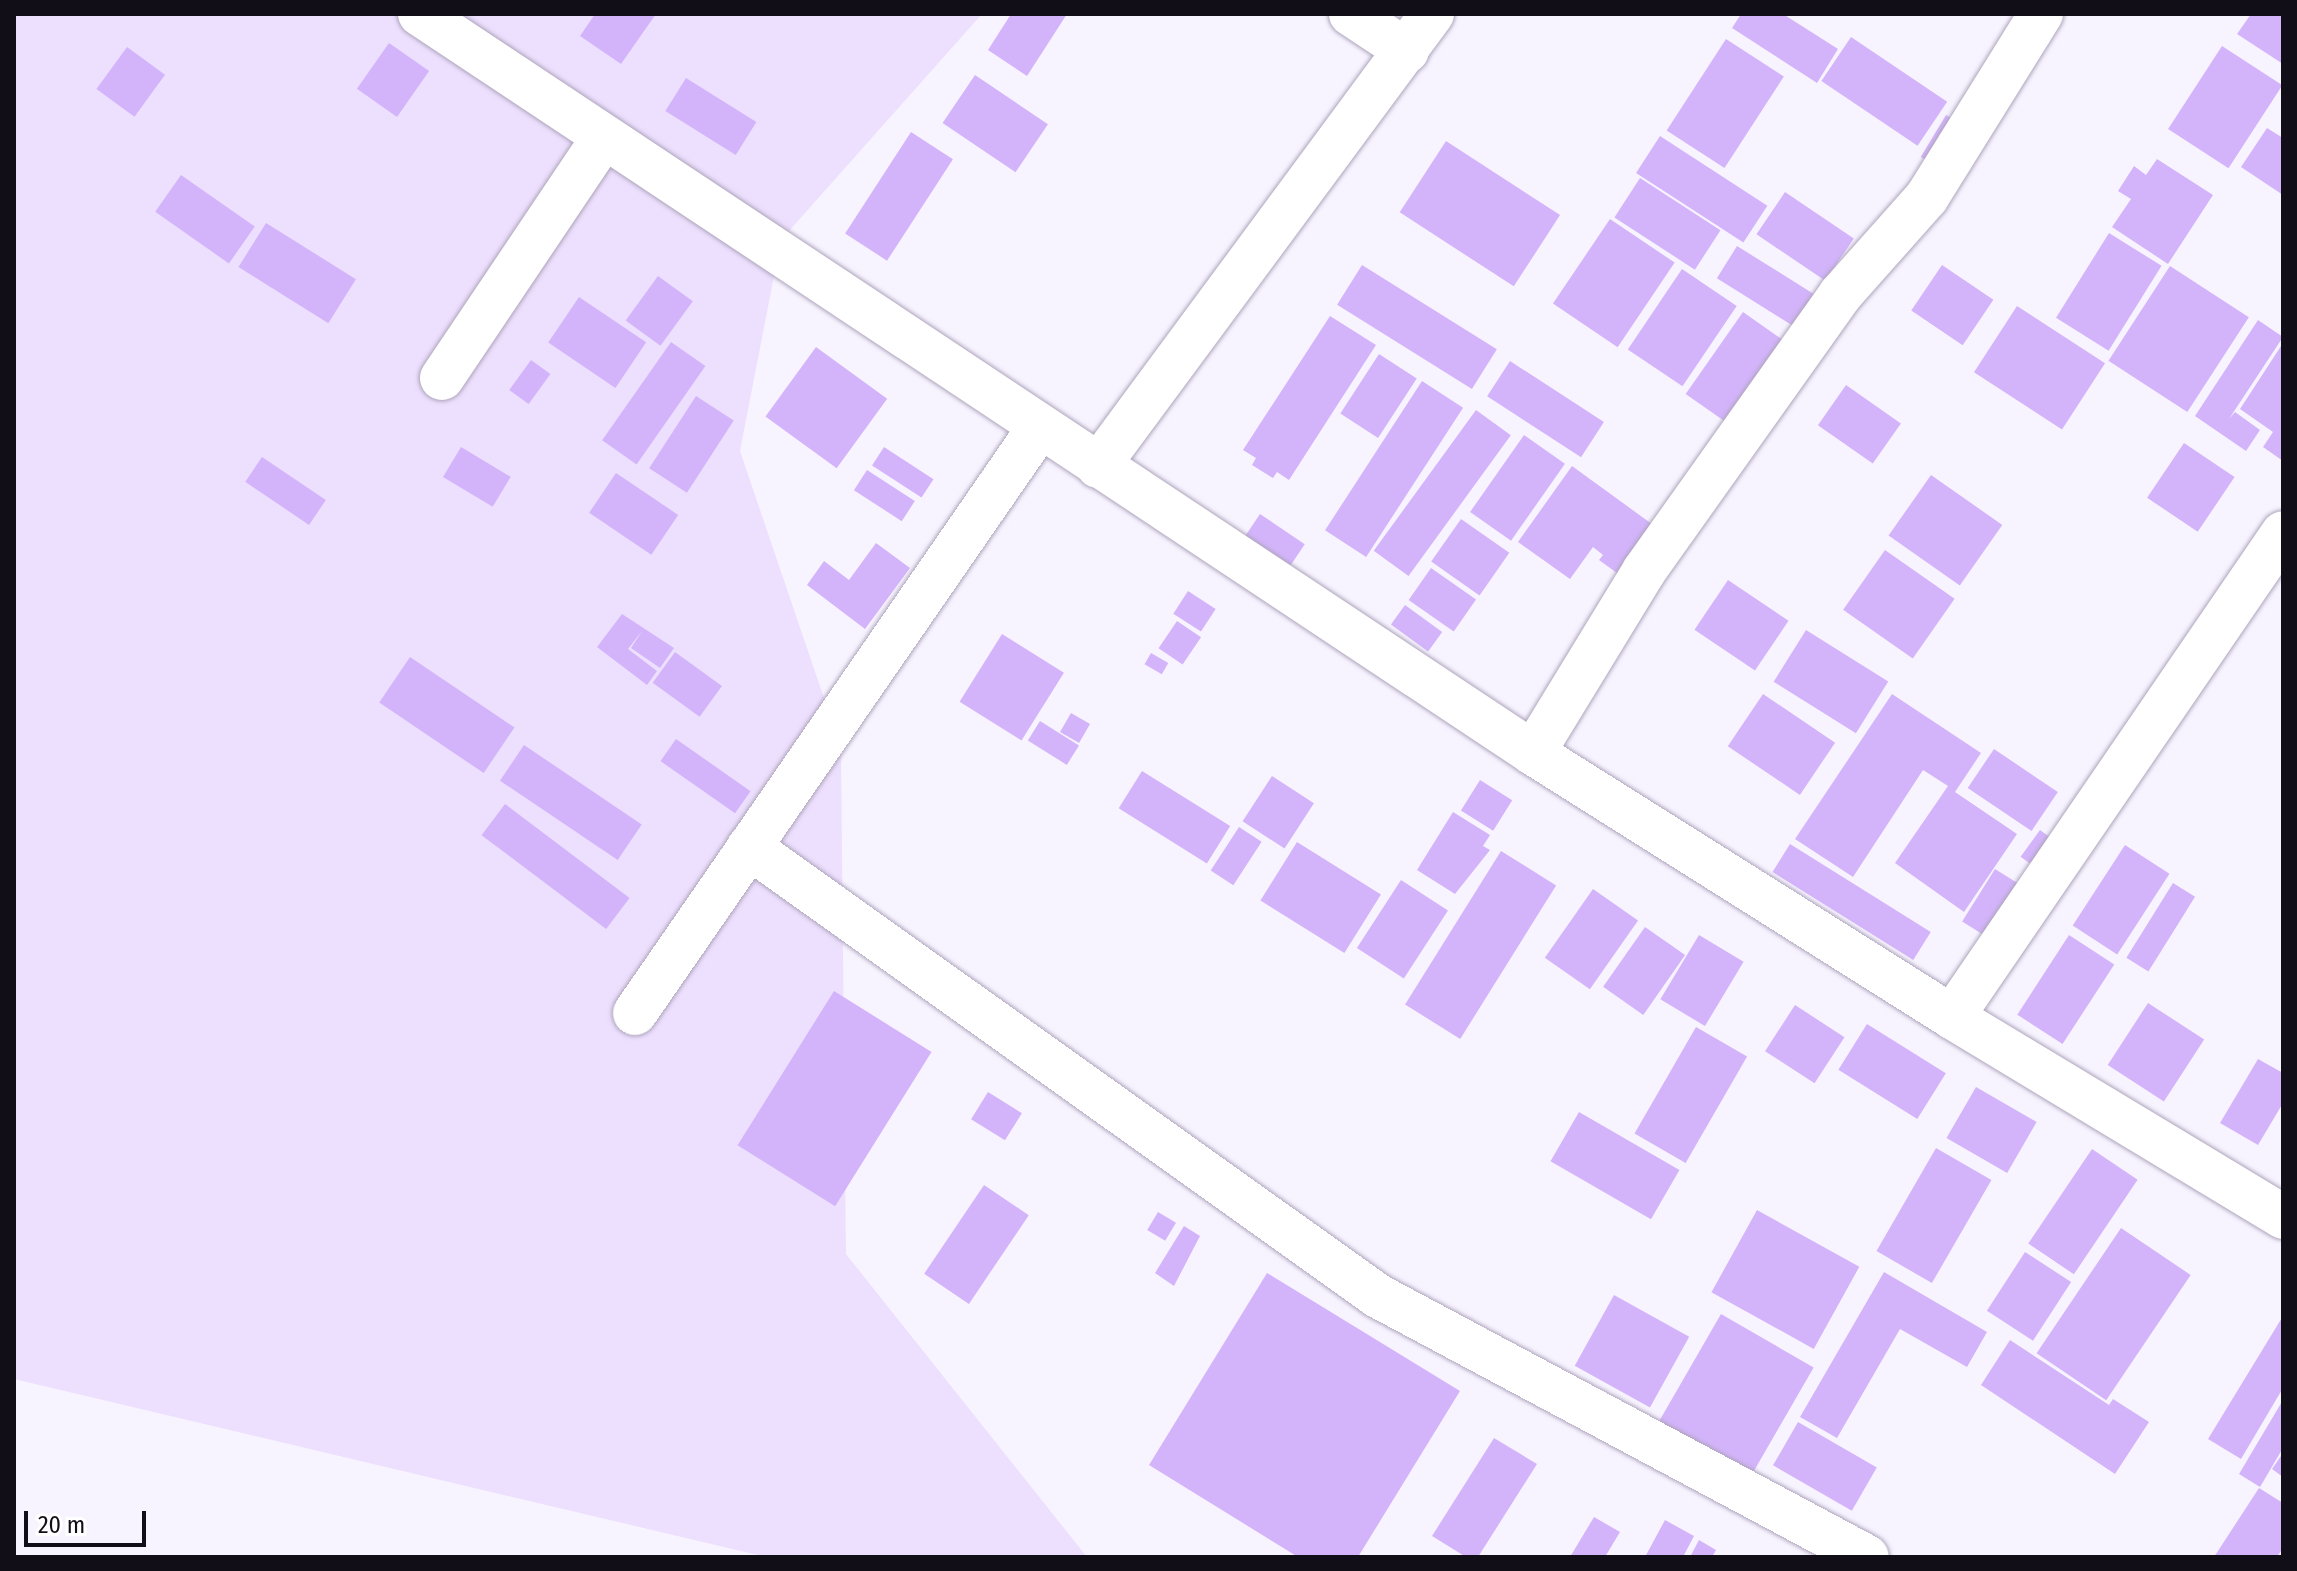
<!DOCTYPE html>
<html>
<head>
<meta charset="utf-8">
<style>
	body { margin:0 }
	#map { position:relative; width:2297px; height:1571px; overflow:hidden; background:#f8f4ff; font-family:"Fira Sans Condensed",sans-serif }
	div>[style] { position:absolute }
	.green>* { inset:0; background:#ede0fe }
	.building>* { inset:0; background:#d3b4fb; transform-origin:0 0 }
	.roads { filter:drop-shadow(0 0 2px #aea4bc) drop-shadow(0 0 2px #aea4bc) }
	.minor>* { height:44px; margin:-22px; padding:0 22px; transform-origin:22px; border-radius:22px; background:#fff }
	span { translate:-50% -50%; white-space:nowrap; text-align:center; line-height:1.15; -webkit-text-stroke:8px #fff; paint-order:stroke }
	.frame { position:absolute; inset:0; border:16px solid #120e17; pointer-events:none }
	.scale { position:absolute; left:24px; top:1511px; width:122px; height:36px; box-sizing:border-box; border:4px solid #120e17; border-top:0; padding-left:10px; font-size:24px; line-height:28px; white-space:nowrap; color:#120e17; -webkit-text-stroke:6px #fff; paint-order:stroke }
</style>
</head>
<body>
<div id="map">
	<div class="green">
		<i style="clip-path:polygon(14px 14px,982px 14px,781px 240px,740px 451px,841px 748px,846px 1254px,1087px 1557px,766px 1557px,14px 1379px)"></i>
	</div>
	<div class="building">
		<i style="clip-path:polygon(595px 14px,656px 14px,621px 64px,580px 36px)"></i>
		<i style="clip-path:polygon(1011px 14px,1067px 14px,1027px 76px,988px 50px)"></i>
		<i style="clip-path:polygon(1741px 14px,1783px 14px,1838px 49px,1817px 83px,1732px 28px)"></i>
		<i style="clip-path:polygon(2251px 14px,2283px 14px,2283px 64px,2237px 34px)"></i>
		<i style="left:1851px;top:37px;width:116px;height:53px;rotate:34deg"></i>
		<i style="left:1726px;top:39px;width:69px;height:109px;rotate:33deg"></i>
		<i style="left:389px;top:43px;width:49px;height:56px;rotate:35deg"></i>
		<i style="left:2222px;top:46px;width:72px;height:99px;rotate:33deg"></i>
		<i style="left:127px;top:47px;width:47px;height:52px;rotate:36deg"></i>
		<i style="left:975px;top:75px;width:88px;height:58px;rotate:34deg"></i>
		<i style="left:686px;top:78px;width:83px;height:39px;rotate:32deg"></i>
		<i style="left:1946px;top:115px;width:23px;height:49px;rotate:31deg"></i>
		<i style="clip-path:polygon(2267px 128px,2283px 138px,2283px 195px,2241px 167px)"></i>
		<i style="left:911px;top:132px;width:50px;height:121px;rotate:33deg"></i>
		<i style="left:1660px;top:136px;width:128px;height:44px;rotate:33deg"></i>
		<i style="left:1446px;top:141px;width:136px;height:85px;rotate:33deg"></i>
		<i style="clip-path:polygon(2157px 159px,2213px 195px,2168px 264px,2112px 227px,2131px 199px,2118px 191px,2134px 166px,2146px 175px)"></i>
		<i style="left:181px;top:175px;width:90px;height:45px;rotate:35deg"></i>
		<i style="left:1640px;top:178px;width:96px;height:47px;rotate:33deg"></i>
		<i style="left:1785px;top:192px;width:83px;height:51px;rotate:34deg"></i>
		<i style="left:1610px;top:219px;width:78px;height:102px;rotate:34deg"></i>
		<i style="left:266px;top:223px;width:106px;height:52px;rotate:32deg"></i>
		<i style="left:2109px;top:233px;width:62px;height:100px;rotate:32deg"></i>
		<i style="left:1737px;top:246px;width:91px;height:38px;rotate:32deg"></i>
		<i style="left:1362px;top:265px;width:159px;height:47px;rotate:32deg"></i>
		<i style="left:1942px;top:265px;width:62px;height:55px;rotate:34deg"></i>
		<i style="left:2170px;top:266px;width:94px;height:113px;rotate:33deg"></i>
		<i style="left:1682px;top:269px;width:66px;height:97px;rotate:34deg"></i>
		<i style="left:658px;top:276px;width:43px;height:55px;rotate:36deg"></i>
		<i style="left:579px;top:297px;width:81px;height:55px;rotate:34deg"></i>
		<i style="left:2017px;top:306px;width:105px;height:79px;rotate:33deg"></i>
		<i style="left:1743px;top:312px;width:58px;height:100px;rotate:35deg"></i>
		<i style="clip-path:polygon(1330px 316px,1376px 345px,1289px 480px,1277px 472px,1273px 478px,1252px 465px,1256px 458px,1243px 450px)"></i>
		<i style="clip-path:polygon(2258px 320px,2283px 337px,2229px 419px,2235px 412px,2260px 430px,2246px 451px,2195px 416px)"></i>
		<i style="left:671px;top:342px;width:42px;height:120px;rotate:35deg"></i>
		<i style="clip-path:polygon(2283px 343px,2283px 461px,2263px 447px,2273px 432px,2240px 409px)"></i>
		<i style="left:816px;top:347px;width:88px;height:86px;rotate:36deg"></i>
		<i style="left:1379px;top:354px;width:45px;height:71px;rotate:33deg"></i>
		<i style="left:531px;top:360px;width:24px;height:37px;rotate:36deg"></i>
		<i style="left:1510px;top:361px;width:112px;height:42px;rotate:33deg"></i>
		<i style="left:1422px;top:381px;width:49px;height:178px;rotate:33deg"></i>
		<i style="left:1846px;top:385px;width:67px;height:49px;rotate:35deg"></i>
		<i style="left:696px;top:396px;width:45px;height:86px;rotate:33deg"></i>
		<i style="left:1476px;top:410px;width:43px;height:174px;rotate:36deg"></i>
		<i style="left:1524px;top:435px;width:50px;height:94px;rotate:35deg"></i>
		<i style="left:2184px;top:443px;width:61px;height:66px;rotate:34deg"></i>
		<i style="left:461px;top:447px;width:58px;height:35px;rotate:31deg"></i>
		<i style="left:884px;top:447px;width:59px;height:22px;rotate:33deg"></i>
		<i style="left:262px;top:457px;width:77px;height:30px;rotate:34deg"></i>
		<i style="clip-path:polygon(1572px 466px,1656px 527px,1621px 576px,1599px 560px,1603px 555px,1593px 547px,1570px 579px,1518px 542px)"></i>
		<i style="left:867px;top:470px;width:57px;height:24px;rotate:33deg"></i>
		<i style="left:616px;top:473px;width:75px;height:48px;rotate:34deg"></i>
		<i style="left:1931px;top:475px;width:87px;height:74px;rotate:35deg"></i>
		<i style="left:1260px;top:514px;width:54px;height:31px;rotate:34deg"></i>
		<i style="left:1461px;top:519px;width:59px;height:52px;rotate:35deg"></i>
		<i style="clip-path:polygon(876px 543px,910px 568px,865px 629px,807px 585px,824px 561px,849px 580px)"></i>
		<i style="left:1885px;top:550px;width:85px;height:73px;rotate:35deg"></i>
		<i style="left:1431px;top:568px;width:55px;height:39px;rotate:35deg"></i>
		<i style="left:1728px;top:580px;width:73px;height:60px;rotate:34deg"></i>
		<i style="left:1188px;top:591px;width:33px;height:27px;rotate:33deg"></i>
		<i style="left:1405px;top:605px;width:46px;height:24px;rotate:36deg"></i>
		<i style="clip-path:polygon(622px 614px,674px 648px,660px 668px,631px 648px,642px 631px,628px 649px,657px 671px,647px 685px,597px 647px)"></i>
		<i style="left:1177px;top:621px;width:29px;height:33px;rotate:34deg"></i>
		<i style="left:1806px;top:630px;width:97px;height:61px;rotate:32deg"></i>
		<i style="left:1002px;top:634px;width:73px;height:80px;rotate:32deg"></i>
		<i style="left:675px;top:652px;width:58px;height:38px;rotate:36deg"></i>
		<i style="left:1151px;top:653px;width:20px;height:13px;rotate:30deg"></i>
		<i style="left:410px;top:657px;width:126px;height:55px;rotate:34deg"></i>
		<i style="left:1763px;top:694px;width:87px;height:63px;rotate:34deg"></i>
		<i style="clip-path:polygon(1892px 694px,1981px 753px,1955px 792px,2017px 834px,1964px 912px,1895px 863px,1948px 786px,1923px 770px,1853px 877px,1795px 839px)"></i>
		<i style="left:1071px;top:713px;width:22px;height:22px;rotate:30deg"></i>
		<i style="left:1040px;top:721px;width:46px;height:23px;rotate:32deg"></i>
		<i style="left:676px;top:739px;width:91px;height:27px;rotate:35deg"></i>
		<i style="left:524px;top:745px;width:142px;height:43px;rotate:34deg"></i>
		<i style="left:1994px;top:749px;width:77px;height:47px;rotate:34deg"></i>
		<i style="left:1142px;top:771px;width:104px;height:44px;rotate:32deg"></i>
		<i style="left:1272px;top:776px;width:50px;height:54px;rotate:33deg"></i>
		<i style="left:1480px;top:780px;width:38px;height:36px;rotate:32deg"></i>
		<i style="left:505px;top:804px;width:156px;height:39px;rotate:37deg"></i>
		<i style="clip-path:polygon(1453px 812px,1490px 835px,1483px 846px,1490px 850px,1455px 894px,1417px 870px)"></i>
		<i style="left:1239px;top:827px;width:27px;height:52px;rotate:33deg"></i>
		<i style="left:2040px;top:830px;width:22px;height:33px;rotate:36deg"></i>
		<i style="left:1297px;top:842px;width:99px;height:69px;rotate:32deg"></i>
		<i style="left:1790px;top:844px;width:166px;height:33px;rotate:32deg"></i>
		<i style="left:2125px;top:845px;width:53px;height:96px;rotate:33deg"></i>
		<i style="left:1501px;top:851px;width:65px;height:181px;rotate:32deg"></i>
		<i style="left:1995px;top:869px;width:41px;height:62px;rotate:32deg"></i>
		<i style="left:1401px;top:880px;width:56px;height:81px;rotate:33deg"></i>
		<i style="left:2173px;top:883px;width:26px;height:88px;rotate:32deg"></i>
		<i style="left:1593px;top:889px;width:55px;height:84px;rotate:35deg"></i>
		<i style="left:1645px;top:927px;width:49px;height:73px;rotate:35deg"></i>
		<i style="left:1699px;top:935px;width:52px;height:75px;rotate:31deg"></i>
		<i style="left:2069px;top:935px;width:54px;height:95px;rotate:33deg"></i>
		<i style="left:834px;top:991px;width:115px;height:182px;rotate:32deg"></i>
		<i style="left:2148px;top:1003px;width:67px;height:74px;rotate:33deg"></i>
		<i style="left:1795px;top:1005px;width:59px;height:55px;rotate:33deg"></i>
		<i style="left:1867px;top:1024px;width:93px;height:54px;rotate:32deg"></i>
		<i style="left:1696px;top:1027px;width:59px;height:123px;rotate:30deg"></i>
		<i style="clip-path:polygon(2258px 1059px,2283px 1073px,2283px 1103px,2258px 1145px,2220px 1123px)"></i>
		<i style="left:1976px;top:1087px;width:70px;height:59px;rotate:30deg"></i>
		<i style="left:988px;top:1092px;width:40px;height:32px;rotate:32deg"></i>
		<i style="left:1579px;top:1112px;width:116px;height:57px;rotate:30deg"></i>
		<i style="left:1936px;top:1148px;width:64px;height:119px;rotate:30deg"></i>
		<i style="left:2092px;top:1149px;width:55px;height:114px;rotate:34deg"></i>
		<i style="left:984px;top:1185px;width:54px;height:107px;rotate:34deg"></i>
		<i style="left:1757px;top:1210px;width:117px;height:94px;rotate:29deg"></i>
		<i style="left:1158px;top:1212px;width:21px;height:21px;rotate:31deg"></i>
		<i style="clip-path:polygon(1184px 1226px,1200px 1236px,1174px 1286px,1155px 1273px)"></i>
		<i style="left:2121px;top:1228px;width:84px;height:151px;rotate:34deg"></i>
		<i style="left:2025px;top:1252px;width:55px;height:70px;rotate:33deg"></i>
		<i style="clip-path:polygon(1884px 1272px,1987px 1332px,1967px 1367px,1900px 1329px,1837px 1438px,1800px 1417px)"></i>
		<i style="clip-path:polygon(1267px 1273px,1460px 1391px,1358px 1557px,1298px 1557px,1149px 1465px)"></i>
		<i style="left:1614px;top:1295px;width:86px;height:81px;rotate:29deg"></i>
		<i style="left:1721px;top:1314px;width:107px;height:127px;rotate:30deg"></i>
		<i style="clip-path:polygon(2283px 1316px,2283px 1388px,2241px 1459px,2208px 1439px)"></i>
		<i style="clip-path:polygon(2010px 1340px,2109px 1405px,2113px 1399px,2149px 1422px,2115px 1474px,1981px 1385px)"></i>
		<i style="clip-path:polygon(2283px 1400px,2283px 1448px,2260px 1487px,2239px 1474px)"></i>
		<i style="left:1798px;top:1422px;width:91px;height:50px;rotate:30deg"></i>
		<i style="clip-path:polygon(1494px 1438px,1537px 1464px,1478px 1557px,1466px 1557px,1432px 1536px)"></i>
		<i style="clip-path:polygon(2283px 1453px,2283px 1477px,2272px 1469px)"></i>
		<i style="clip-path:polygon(2259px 1488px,2283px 1503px,2283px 1548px,2277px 1557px,2214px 1557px)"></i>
		<i style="clip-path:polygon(1594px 1517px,1620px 1532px,1605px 1557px,1570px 1557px)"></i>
		<i style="clip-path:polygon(1665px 1520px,1694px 1536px,1683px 1557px,1645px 1557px)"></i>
		<i style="clip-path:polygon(1699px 1540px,1716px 1550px,1712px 1557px,1690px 1557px)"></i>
	</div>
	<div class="roads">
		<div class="minor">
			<i style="left:420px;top:14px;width:1336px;rotate:33.58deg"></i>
			<i style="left:1533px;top:753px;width:495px;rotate:32.2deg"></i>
			<i style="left:1952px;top:1017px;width:387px;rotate:31.1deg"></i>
			<i style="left:1351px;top:14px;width:67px;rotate:33.5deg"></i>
			<i style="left:442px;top:378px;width:290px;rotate:-56.1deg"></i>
			<i style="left:1098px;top:466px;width:562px;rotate:-53.54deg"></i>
			<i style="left:1533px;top:753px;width:213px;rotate:-58.6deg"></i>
			<i style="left:1644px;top:571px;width:339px;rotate:-54.6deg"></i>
			<i style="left:1840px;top:295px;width:131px;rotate:-48.4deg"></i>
			<i style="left:1927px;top:197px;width:216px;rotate:-58.1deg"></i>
			<i style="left:749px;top:847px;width:773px;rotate:35.52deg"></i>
			<i style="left:1378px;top:1296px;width:554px;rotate:28.09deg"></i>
			<i style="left:635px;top:1013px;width:711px;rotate:-55.37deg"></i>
			<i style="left:1952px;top:1017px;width:586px;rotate:-55.63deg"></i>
		</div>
	</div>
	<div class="frame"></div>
	<div class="scale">20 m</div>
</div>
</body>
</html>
